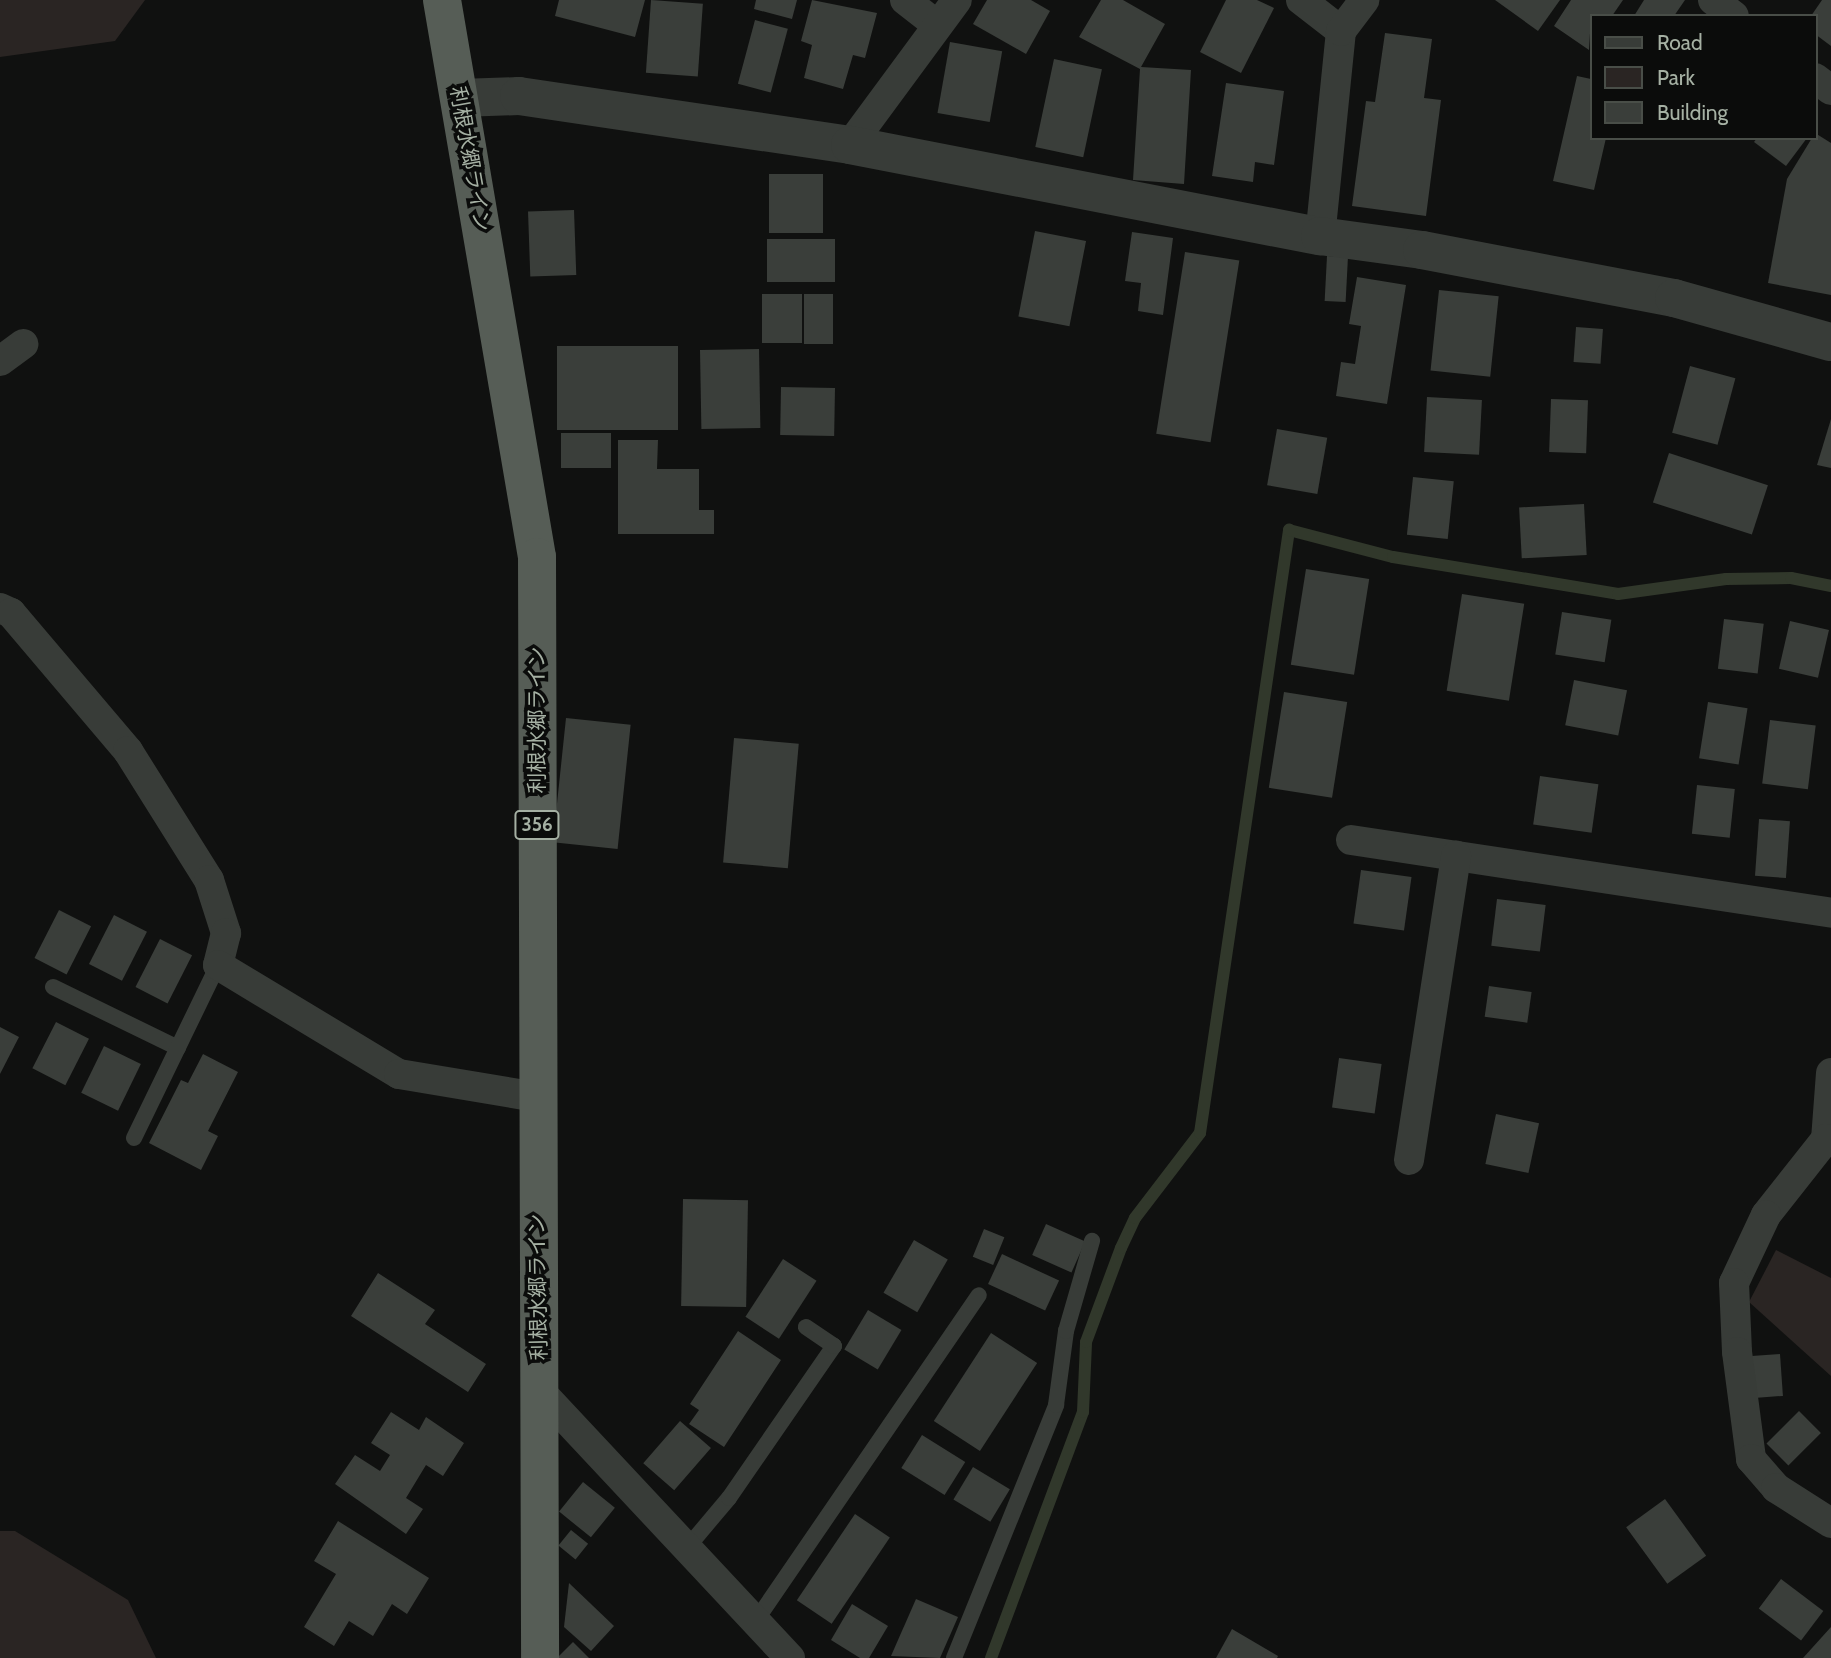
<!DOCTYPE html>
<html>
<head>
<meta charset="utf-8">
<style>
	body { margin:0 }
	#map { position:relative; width:1831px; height:1658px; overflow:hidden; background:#101110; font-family:Cabin,"Noto Sans JP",sans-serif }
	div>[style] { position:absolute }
	.green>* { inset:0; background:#2a2523 }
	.stream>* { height:12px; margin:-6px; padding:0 6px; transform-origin:6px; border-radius:6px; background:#31382b }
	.building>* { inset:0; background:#3a3e3a; transform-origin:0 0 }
	.service>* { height:16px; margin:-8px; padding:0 8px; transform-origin:8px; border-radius:8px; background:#383c38 }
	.minor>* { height:30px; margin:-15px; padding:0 15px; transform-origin:15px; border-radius:15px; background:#383c38 }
	.tertiary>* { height:38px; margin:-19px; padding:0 19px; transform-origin:19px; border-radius:19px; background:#383c38 }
	.trunk>* { height:38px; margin:-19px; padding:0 19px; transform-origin:19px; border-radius:19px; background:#565d56 }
	span { translate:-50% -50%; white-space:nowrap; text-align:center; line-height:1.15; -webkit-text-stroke:7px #0b0c0b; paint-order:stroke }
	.shield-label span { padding:2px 5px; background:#0b0c0b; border:2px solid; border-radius:5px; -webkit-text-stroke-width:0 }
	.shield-label { font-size:19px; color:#a5b0a3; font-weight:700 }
	.street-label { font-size:21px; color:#a5b0a3 }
	.legend { position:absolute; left:1590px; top:14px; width:228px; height:126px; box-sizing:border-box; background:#0b0c0b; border:2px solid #494e48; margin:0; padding:9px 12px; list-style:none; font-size:21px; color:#a5b0a3 }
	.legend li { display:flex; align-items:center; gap:14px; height:35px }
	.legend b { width:35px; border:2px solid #494e48 }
</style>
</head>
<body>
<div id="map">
	<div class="green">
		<i style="clip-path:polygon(0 0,145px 0,115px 41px,0 57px)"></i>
		<i style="clip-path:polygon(1776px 1250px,1831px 1278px,1831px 1376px,1749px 1302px)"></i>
		<i style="clip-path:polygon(0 1531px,15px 1531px,128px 1600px,156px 1658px,0 1658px)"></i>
	</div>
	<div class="stream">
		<i style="left:991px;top:1658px;width:263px;rotate:-69.5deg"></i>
		<i style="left:1083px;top:1412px;width:70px;rotate:-87.5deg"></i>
		<i style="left:1086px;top:1342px;width:100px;rotate:-69.6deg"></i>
		<i style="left:1121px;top:1248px;width:33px;rotate:-65deg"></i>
		<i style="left:1135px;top:1218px;width:107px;rotate:-52.6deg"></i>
		<i style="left:1200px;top:1133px;width:610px;rotate:-81.6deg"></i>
		<i style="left:1289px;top:530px;width:107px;rotate:14.6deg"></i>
		<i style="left:1393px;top:557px;width:228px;rotate:9.3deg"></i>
		<i style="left:1618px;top:594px;width:109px;rotate:-7.9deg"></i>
		<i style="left:1726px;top:579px;width:65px;rotate:-0.9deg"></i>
		<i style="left:1791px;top:578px;width:41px;rotate:11.3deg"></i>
	</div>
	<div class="building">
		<i style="clip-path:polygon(559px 0,645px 0,635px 37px,555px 16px)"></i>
		<i style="left:651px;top:0;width:52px;height:73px;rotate:4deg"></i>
		<i style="clip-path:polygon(756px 0,797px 0,792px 19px,754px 9px)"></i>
		<i style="clip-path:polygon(812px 0,877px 13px,865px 58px,853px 55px,843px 89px,804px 78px,812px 45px,801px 41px)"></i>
		<i style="clip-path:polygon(987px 0,1031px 0,1050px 11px,1026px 54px,973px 24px)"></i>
		<i style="clip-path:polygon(1101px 0,1123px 0,1165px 24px,1141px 67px,1191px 70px,1184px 184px,1133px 180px,1140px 69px,1079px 37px)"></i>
		<i style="clip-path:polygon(1226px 0,1257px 0,1274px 8px,1241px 73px,1200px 52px)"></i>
		<i style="clip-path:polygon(1495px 0,1560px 0,1538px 31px)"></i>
		<i style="clip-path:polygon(1571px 0,1623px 0,1612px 16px,1591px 16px,1589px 50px,1554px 26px)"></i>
		<i style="clip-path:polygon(1644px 0,1685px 0,1674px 16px,1634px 16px)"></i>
		<i style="clip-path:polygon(1822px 0,1831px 0,1831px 46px,1815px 34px,1815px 16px,1811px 16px)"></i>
		<i style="left:755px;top:20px;width:34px;height:66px;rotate:15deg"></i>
		<i style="clip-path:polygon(1385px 33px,1432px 39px,1424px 98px,1441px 100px,1426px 216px,1352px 206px,1366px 101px,1375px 102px)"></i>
		<i style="left:950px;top:42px;width:53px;height:72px;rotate:10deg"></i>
		<i style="left:1054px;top:59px;width:49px;height:90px;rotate:12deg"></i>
		<i style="clip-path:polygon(1577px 76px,1591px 79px,1591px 138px,1606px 138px,1594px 190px,1553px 181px)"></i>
		<i style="clip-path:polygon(1226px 83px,1284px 91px,1274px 165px,1255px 162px,1253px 182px,1212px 176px)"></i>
		<i style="clip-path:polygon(1815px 133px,1831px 143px,1831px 295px,1768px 283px,1787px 179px)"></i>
		<i style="clip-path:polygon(1757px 138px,1807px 138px,1786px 166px,1754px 142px)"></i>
		<i style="left:769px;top:174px;width:54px;height:59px"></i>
		<i style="left:574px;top:210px;width:65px;height:46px;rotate:88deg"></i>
		<i style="left:1035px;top:231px;width:52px;height:87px;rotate:11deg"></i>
		<i style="clip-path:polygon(1132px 232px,1173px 238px,1163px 315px,1138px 311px,1141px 283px,1125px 281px)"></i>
		<i style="left:767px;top:239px;width:68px;height:43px"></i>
		<i style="left:1185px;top:252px;width:55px;height:184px;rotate:9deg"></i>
		<i style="left:1327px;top:256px;width:21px;height:45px;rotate:3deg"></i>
		<i style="clip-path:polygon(1357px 277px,1406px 285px,1387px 404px,1336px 396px,1341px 362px,1355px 364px,1361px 326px,1349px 324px)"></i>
		<i style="left:1439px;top:290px;width:60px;height:81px;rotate:6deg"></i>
		<i style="left:762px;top:294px;width:40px;height:49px"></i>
		<i style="left:804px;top:294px;width:29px;height:50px"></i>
		<i style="left:1576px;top:327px;width:27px;height:35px;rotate:4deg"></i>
		<i style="left:557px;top:346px;width:121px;height:84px"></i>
		<i style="left:759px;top:349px;width:79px;height:59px;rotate:89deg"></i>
		<i style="left:1690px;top:366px;width:47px;height:69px;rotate:15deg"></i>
		<i style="left:781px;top:387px;width:54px;height:48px;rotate:1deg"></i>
		<i style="left:1427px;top:397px;width:55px;height:55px;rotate:3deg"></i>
		<i style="left:1551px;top:399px;width:37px;height:53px;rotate:2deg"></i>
		<i style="clip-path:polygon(1831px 419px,1831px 468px,1817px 465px)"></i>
		<i style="left:1277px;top:429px;width:51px;height:57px;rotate:10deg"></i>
		<i style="left:561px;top:433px;width:50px;height:35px"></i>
		<i style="clip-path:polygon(618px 440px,658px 440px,657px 469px,699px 469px,699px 510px,714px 510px,714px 534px,618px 534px)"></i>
		<i style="left:1669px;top:453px;width:104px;height:52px;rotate:18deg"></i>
		<i style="left:1413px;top:477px;width:41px;height:58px;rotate:6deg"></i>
		<i style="left:1584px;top:504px;width:51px;height:65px;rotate:87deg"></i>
		<i style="left:1306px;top:569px;width:64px;height:97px;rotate:9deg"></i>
		<i style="left:1462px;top:594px;width:63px;height:98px;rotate:9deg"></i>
		<i style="left:1562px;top:612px;width:50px;height:43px;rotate:9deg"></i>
		<i style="left:1724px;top:619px;width:40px;height:50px;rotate:7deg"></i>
		<i style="left:1790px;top:621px;width:40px;height:49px;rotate:13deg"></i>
		<i style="left:1574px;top:680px;width:54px;height:46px;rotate:11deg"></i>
		<i style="left:1284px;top:692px;width:64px;height:97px;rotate:9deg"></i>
		<i style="left:1708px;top:702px;width:40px;height:57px;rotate:9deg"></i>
		<i style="left:566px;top:718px;width:65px;height:125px;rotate:6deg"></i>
		<i style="left:1770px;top:720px;width:46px;height:64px;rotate:7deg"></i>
		<i style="left:734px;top:738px;width:65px;height:125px;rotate:5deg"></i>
		<i style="left:1540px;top:776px;width:59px;height:49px;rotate:8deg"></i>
		<i style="left:1697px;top:785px;width:38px;height:49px;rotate:6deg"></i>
		<i style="left:1759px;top:819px;width:31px;height:57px;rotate:4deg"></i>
		<i style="left:1361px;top:870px;width:51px;height:54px;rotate:8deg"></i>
		<i style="left:1497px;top:899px;width:49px;height:47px;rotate:7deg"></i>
		<i style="left:59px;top:910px;width:36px;height:54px;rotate:27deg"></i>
		<i style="left:114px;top:915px;width:37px;height:55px;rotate:27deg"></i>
		<i style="left:160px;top:939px;width:36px;height:54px;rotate:27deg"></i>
		<i style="left:1489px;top:986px;width:43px;height:31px;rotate:8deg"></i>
		<i style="left:56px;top:1022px;width:37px;height:52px;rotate:27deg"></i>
		<i style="clip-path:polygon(0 1027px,19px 1037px,0 1074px)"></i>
		<i style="left:104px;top:1046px;width:41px;height:52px;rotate:26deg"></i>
		<i style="clip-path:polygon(203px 1054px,238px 1072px,208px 1131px,218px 1136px,201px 1170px,149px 1143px,181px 1080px,188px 1083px)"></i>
		<i style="left:1339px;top:1058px;width:43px;height:50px;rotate:8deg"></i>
		<i style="left:1496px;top:1114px;width:44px;height:51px;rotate:12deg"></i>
		<i style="left:683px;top:1199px;width:65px;height:107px;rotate:1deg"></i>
		<i style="left:1046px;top:1224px;width:43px;height:34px;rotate:24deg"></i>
		<i style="left:984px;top:1229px;width:22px;height:30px;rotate:22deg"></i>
		<i style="left:914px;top:1240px;width:39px;height:61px;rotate:30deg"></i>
		<i style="left:1002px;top:1254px;width:63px;height:33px;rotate:25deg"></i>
		<i style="left:783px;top:1259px;width:40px;height:69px;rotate:33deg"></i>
		<i style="clip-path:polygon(378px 1273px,435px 1310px,425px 1324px,486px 1364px,468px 1392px,351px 1316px)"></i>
		<i style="left:868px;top:1310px;width:39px;height:46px;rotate:31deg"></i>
		<i style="clip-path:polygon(738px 1331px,781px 1360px,724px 1447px,689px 1424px,699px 1410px,690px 1404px)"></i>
		<i style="left:991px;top:1333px;width:55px;height:105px;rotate:33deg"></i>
		<i style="left:1780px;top:1354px;width:42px;height:32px;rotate:86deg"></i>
		<i style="left:1799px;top:1411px;width:31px;height:46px;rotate:45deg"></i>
		<i style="clip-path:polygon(391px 1412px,419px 1430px,426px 1417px,464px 1443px,443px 1476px,426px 1465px,406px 1498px,423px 1509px,406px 1534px,335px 1484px,355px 1455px,380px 1471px,390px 1455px,371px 1443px)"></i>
		<i style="left:680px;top:1421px;width:41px;height:56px;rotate:41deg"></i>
		<i style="left:922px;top:1435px;width:51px;height:39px;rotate:32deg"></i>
		<i style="left:973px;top:1467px;width:43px;height:38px;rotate:31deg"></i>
		<i style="left:583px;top:1482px;width:41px;height:38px;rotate:39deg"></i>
		<i style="left:1665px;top:1499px;width:70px;height:48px;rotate:54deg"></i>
		<i style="left:855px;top:1514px;width:42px;height:104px;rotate:34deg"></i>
		<i style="clip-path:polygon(338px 1521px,429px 1578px,407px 1614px,392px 1604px,373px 1636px,349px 1621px,334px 1646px,304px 1627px,336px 1574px,314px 1561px)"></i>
		<i style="left:571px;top:1530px;width:22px;height:20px;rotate:39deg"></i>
		<i style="left:1781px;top:1579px;width:53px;height:37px;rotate:37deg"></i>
		<i style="clip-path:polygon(569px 1583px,614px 1626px,591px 1651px,564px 1627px)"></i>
		<i style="clip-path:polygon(916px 1599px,958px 1617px,940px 1658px,891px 1656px)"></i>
		<i style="clip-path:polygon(852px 1604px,888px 1626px,869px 1658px,860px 1658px,831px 1640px)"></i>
		<i style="clip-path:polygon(1831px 1627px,1831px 1658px,1803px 1658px)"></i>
		<i style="clip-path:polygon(1232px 1629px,1278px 1656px,1277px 1658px,1216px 1658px)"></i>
		<i style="clip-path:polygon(573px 1642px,589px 1658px,557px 1658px)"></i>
	</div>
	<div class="service">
		<i style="left:53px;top:987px;width:139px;rotate:26deg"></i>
		<i style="left:134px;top:1138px;width:192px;rotate:-64.1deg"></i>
		<i style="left:686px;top:1549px;width:67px;rotate:-49.9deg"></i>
		<i style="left:729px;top:1498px;width:185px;rotate:-55.4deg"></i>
		<i style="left:834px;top:1346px;width:34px;rotate:-146deg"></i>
		<i style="left:755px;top:1622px;width:396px;rotate:-55.6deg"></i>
		<i style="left:954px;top:1658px;width:273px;rotate:-68deg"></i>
		<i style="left:1056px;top:1405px;width:75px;rotate:-82.3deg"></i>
		<i style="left:1066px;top:1331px;width:94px;rotate:-73.9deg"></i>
	</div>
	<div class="minor">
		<i style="left:905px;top:0;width:39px;rotate:38deg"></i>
		<i style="left:1301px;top:0;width:51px;rotate:37.8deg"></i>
		<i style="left:1341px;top:31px;width:206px;rotate:95.8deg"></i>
		<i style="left:1713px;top:0;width:26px;rotate:37deg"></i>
		<i style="left:1341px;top:31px;width:39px;rotate:-53deg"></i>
		<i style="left:1815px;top:78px;width:20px;rotate:37deg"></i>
		<i style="left:850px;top:145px;width:180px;rotate:-53.6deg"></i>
		<i style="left:0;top:361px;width:29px;rotate:-36deg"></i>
		<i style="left:0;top:608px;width:12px;rotate:24deg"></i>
		<i style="left:11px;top:613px;width:181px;rotate:49.7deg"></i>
		<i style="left:128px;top:751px;width:152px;rotate:57.9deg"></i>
		<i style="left:209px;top:880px;width:56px;rotate:72.2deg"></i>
		<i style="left:226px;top:933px;width:33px;rotate:104deg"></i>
		<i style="left:218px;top:965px;width:211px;rotate:31.1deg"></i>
		<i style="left:399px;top:1074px;width:140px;rotate:9.5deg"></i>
		<i style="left:1351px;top:840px;width:486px;rotate:8.6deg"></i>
		<i style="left:1831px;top:1073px;width:66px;rotate:94.3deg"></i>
		<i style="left:1826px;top:1139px;width:97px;rotate:128.3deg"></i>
		<i style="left:1766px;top:1215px;width:75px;rotate:115.2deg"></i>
		<i style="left:1734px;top:1283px;width:69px;rotate:87.5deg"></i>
		<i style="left:1737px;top:1352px;width:108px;rotate:82.5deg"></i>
		<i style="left:1751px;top:1459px;width:38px;rotate:49deg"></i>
		<i style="left:1776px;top:1488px;width:65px;rotate:32.5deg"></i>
		<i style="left:1409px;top:1160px;width:308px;rotate:-81.2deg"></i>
		<i style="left:540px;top:1391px;width:366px;rotate:46.9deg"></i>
	</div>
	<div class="tertiary">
		<i style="left:460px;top:98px;width:59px;rotate:-1.9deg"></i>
		<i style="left:519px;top:96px;width:335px;rotate:8.4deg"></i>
		<i style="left:850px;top:145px;width:479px;rotate:11deg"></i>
		<i style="left:1320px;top:236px;width:103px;rotate:7.8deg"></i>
		<i style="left:1422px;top:250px;width:257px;rotate:10.8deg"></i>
		<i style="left:1674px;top:298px;width:163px;rotate:15.7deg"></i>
	</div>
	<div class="trunk">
		<i style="left:442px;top:0;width:565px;rotate:80.32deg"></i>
		<i style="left:537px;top:557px;width:1101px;rotate:89.84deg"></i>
	</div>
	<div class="shield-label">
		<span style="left:537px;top:825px">356</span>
	</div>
	<div class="street-label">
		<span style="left:470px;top:159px;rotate:80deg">利根水郷ライン</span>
		<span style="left:537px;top:720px;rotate:-90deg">利根水郷ライン</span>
		<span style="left:538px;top:1287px;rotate:-91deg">利根水郷ライン</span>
	</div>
	<ul class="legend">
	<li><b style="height:9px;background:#383c38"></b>Road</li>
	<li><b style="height:19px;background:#2a2523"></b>Park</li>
	<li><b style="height:19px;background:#3a3e3a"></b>Building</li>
	</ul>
</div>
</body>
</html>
